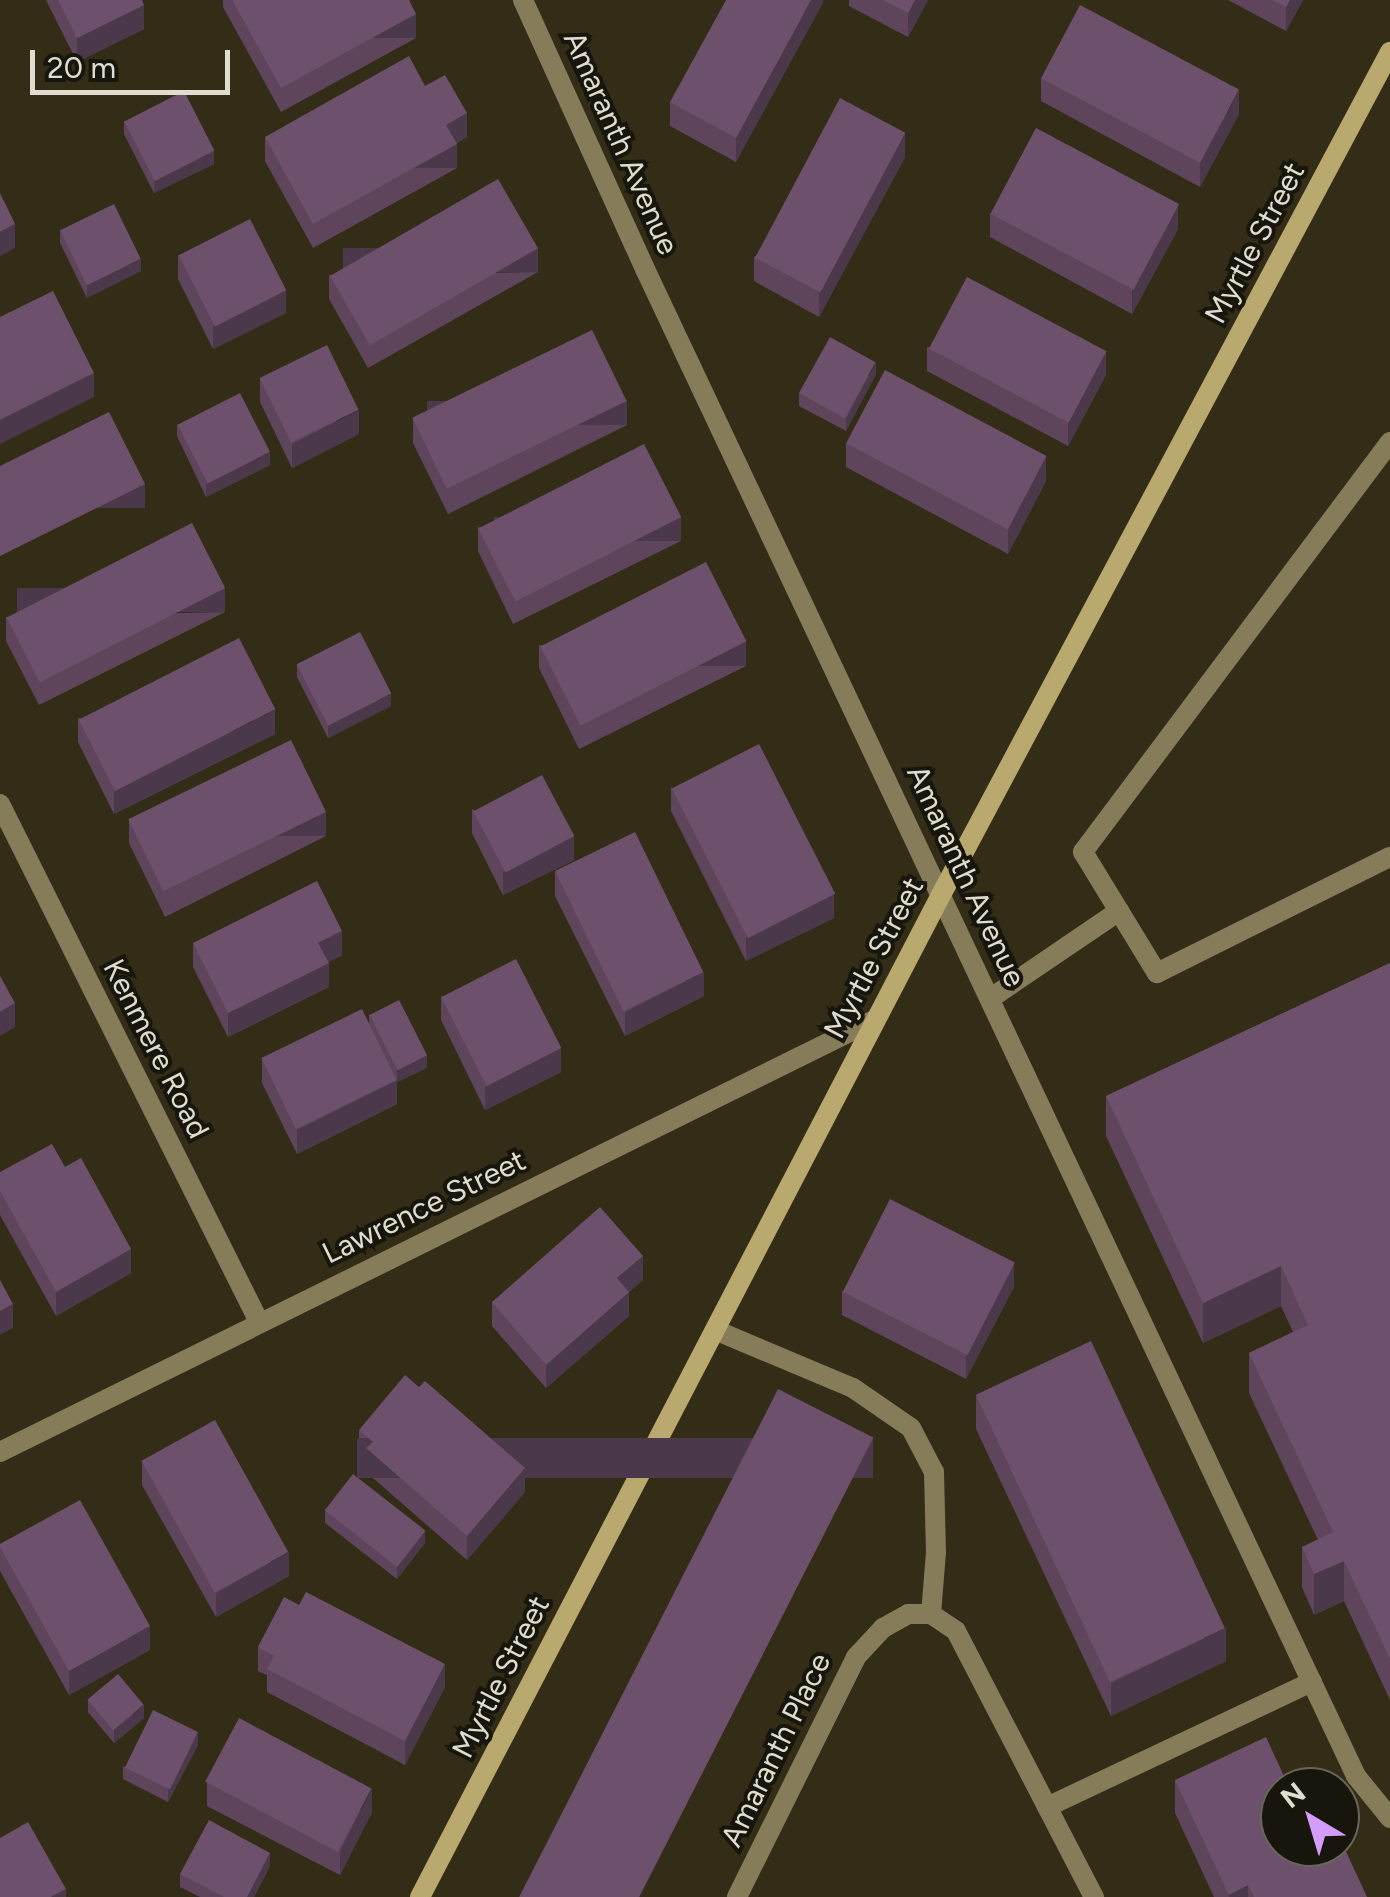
<!DOCTYPE html>
<html>
<head>
<meta charset="utf-8">
<style>
	body { margin:0 }
	#map { position:relative; width:1390px; height:1897px; overflow:hidden; background:#332d17; font-family:Figtree,sans-serif }
	div>[style] { position:absolute }
	.lane>* { height:20px; margin:-10px; padding:0 10px; transform-origin:10px; border-radius:10px; background:#877c59 }
	.street>* { height:20px; margin:-10px; padding:0 10px; transform-origin:10px; border-radius:10px; background:#877c59 }
	.secondary>* { height:20px; margin:-10px; padding:0 10px; transform-origin:10px; border-radius:10px; background:#baa96f }
	.wall>* { inset:0; background:#5e455c }
	.shaded-wall>* { inset:0; background:#4c384b; transform-origin:0 0 }
	.building>* { inset:0; background:#6d506b; transform-origin:0 0 }
	span { translate:-50% -50%; white-space:nowrap; text-align:center; line-height:1.15; -webkit-text-stroke:8px #18160c; paint-order:stroke }
	.street-label { font-size:30px; color:#e0ddcf }
	.north { position:absolute; left:1260px; top:1767px; width:100px; height:100px; box-sizing:border-box; background:#18160c; border:2px solid #68665a; border-radius:50%; rotate:322deg; font-size:28px; font-weight:700; line-height:40px; text-align:center; color:#e0ddcf }
	.north::after { content:''; display:block; margin:auto; width:35px; height:45px; background:#d49cfb; clip-path:polygon(50% 0,100% 100%,50% 72%,0 100%) }
	.scale { position:absolute; left:30px; top:50px; width:200px; height:45px; box-sizing:border-box; border:5px solid #e0ddcf; border-top:0; padding-left:12px; font-size:30px; line-height:35px; white-space:nowrap; color:#e0ddcf; -webkit-text-stroke:8px #18160c; paint-order:stroke }
</style>
</head>
<body>
<div id="map">
	<div class="lane">
		<i style="left:1390px;top:442px;width:512px;rotate:126.83deg"></i>
		<i style="left:1083px;top:852px;width:142px;rotate:58.6deg"></i>
		<i style="left:1157px;top:973px;width:260px;rotate:-26.5deg"></i>
		<i style="left:991px;top:998px;width:155px;rotate:-34.2deg"></i>
		<i style="left:1356px;top:1776px;width:54px;rotate:51deg"></i>
		<i style="left:1047px;top:1807px;width:293px;rotate:-25.3deg"></i>
	</div>
	<div class="street">
		<i style="left:523px;top:0;width:295px;rotate:65.6deg"></i>
		<i style="left:645px;top:269px;width:1666px;rotate:64.74deg"></i>
		<i style="left:0;top:804px;width:579px;rotate:63.43deg"></i>
		<i style="left:715px;top:1330px;width:150px;rotate:22.8deg"></i>
		<i style="left:853px;top:1388px;width:70px;rotate:34.6deg"></i>
		<i style="left:911px;top:1428px;width:50px;rotate:62.4deg"></i>
		<i style="left:934px;top:1472px;width:80px;rotate:88.6deg"></i>
		<i style="left:936px;top:1552px;width:62px;rotate:94.6deg"></i>
		<i style="left:0;top:1452px;width:977px;rotate:-26.3deg"></i>
		<i style="left:737px;top:1897px;width:268px;rotate:-63.6deg"></i>
		<i style="left:856px;top:1657px;width:40px;rotate:-47deg"></i>
		<i style="left:883px;top:1628px;width:29px;rotate:-29deg"></i>
		<i style="left:908px;top:1614px;width:23px"></i>
		<i style="left:931px;top:1614px;width:30px;rotate:34deg"></i>
		<i style="left:956px;top:1631px;width:300px;rotate:62.6deg"></i>
	</div>
	<div class="secondary">
		<i style="left:420px;top:1897px;width:1132px;rotate:-62.53deg"></i>
		<i style="left:942px;top:893px;width:953px;rotate:-61.96deg"></i>
	</div>
	<div class="wall">
		<i style="clip-path:polygon(46px 0,142px 0,144px 29px,77px 62px)"></i>
		<i style="clip-path:polygon(223px 0,409px 0,416px 38px,281px 112px,223px 7px)"></i>
		<i style="clip-path:polygon(823px 0,736px 162px,670px 126px,670px 102px)"></i>
		<i style="clip-path:polygon(849px 0,928px 0,908px 37px,849px 6px)"></i>
		<i style="clip-path:polygon(1228px 0,1303px 0,1286px 31px)"></i>
		<i style="clip-path:polygon(1041px 78px,1239px 114px,1200px 187px,1041px 101px)"></i>
		<i style="clip-path:polygon(425px 86px,467px 137px,457px 143px,457px 168px,313px 248px,265px 161px,265px 137px)"></i>
		<i style="clip-path:polygon(124px 121px,214px 164px,154px 193px,124px 134px)"></i>
		<i style="clip-path:polygon(905px 157px,819px 317px,754px 281px,754px 257px)"></i>
		<i style="clip-path:polygon(990px 213px,1178px 229px,1132px 314px,990px 237px)"></i>
		<i style="clip-path:polygon(60px 230px,141px 271px,87px 298px,60px 243px)"></i>
		<i style="clip-path:polygon(178px 255px,286px 313px,213px 349px,178px 279px)"></i>
		<i style="clip-path:polygon(538px 272px,368px 368px,329px 299px,329px 275px)"></i>
		<i style="clip-path:polygon(927px 347px,1106px 375px,1068px 446px,927px 371px)"></i>
		<i style="clip-path:polygon(876px 374px,846px 431px,799px 406px,799px 393px)"></i>
		<i style="clip-path:polygon(260px 378px,359px 434px,292px 468px,260px 402px)"></i>
		<i style="clip-path:polygon(413px 419px,627px 425px,448px 514px,413px 443px)"></i>
		<i style="clip-path:polygon(177px 424px,270px 465px,206px 497px,177px 436px)"></i>
		<i style="clip-path:polygon(846px 443px,1046px 481px,1008px 554px,846px 467px)"></i>
		<i style="clip-path:polygon(478px 527px,681px 541px,513px 624px,478px 551px)"></i>
		<i style="clip-path:polygon(225px 612px,39px 705px,6px 641px,6px 617px)"></i>
		<i style="clip-path:polygon(539px 645px,746px 666px,579px 749px,539px 668px)"></i>
		<i style="clip-path:polygon(297px 664px,391px 706px,328px 738px,297px 677px)"></i>
		<i style="clip-path:polygon(78px 718px,275px 734px,114px 814px,78px 742px)"></i>
		<i style="clip-path:polygon(671px 787px,834px 918px,746px 961px,671px 811px)"></i>
		<i style="clip-path:polygon(472px 809px,574px 860px,503px 895px,472px 833px)"></i>
		<i style="clip-path:polygon(129px 820px,326px 836px,165px 917px,129px 843px)"></i>
		<i style="clip-path:polygon(555px 872px,704px 996px,625px 1036px,555px 896px)"></i>
		<i style="clip-path:polygon(193px 943px,342px 955px,328px 962px,329px 987px,228px 1037px,193px 967px)"></i>
		<i style="clip-path:polygon(1390px 963px,1390px 1700px,1344px 1601px,1314px 1615px,1302px 1587px,1302px 1547px,1318px 1540px,1249px 1393px,1249px 1353px,1293px 1332px,1281px 1306px,1203px 1343px,1106px 1136px,1106px 1096px)"></i>
		<i style="clip-path:polygon(441px 996px,561px 1072px,485px 1110px,441px 1020px)"></i>
		<i style="clip-path:polygon(369px 1014px,427px 1068px,397px 1082px,397px 1104px,297px 1154px,262px 1083px,262px 1059px,369px 1024px)"></i>
		<i style="clip-path:polygon(65px 1167px,131px 1273px,56px 1316px,0 1215px,0 1172px)"></i>
		<i style="clip-path:polygon(643px 1280px,629px 1292px,629px 1316px,546px 1388px,492px 1326px,492px 1302px)"></i>
		<i style="clip-path:polygon(1014px 1287px,966px 1379px,842px 1315px,842px 1291px)"></i>
		<i style="clip-path:polygon(976px 1396px,1226px 1661px,1111px 1716px,976px 1429px)"></i>
		<i style="clip-path:polygon(359px 1430px,525px 1492px,467px 1560px,366px 1472px,366px 1460px,359px 1454px)"></i>
		<i style="clip-path:polygon(142px 1461px,289px 1576px,216px 1617px,142px 1485px)"></i>
		<i style="clip-path:polygon(325px 1510px,425px 1543px,397px 1579px,325px 1523px)"></i>
		<i style="clip-path:polygon(0 1544px,150px 1650px,69px 1695px,0 1571px)"></i>
		<i style="clip-path:polygon(299px 1605px,445px 1687px,405px 1765px,267px 1692px,267px 1675px,258px 1671px,258px 1647px)"></i>
		<i style="clip-path:polygon(88px 1700px,144px 1718px,114px 1743px,88px 1712px)"></i>
		<i style="clip-path:polygon(198px 1745px,168px 1802px,123px 1779px,123px 1767px)"></i>
		<i style="clip-path:polygon(1175px 1780px,1321px 1855px,1367px 1897px,1214px 1897px,1175px 1813px)"></i>
		<i style="clip-path:polygon(207px 1782px,372px 1812px,340px 1875px,207px 1806px)"></i>
		<i style="clip-path:polygon(270px 1866px,254px 1897px,200px 1897px,180px 1887px,180px 1874px)"></i>
	</div>
	<div class="shaded-wall">
		<i style="clip-path:polygon(811px 0,823px 0,823px 3px,736px 162px,736px 138px)"></i>
		<i style="clip-path:polygon(915px 0,928px 0,908px 37px,908px 13px)"></i>
		<i style="clip-path:polygon(1290px 0,1303px 0,1286px 31px,1286px 7px)"></i>
		<i style="clip-path:polygon(144px 5px,144px 29px,77px 62px,77px 38px)"></i>
		<i style="left:416px;top:14px;width:24px;height:154px;rotate:90deg"></i>
		<i style="clip-path:polygon(1239px 90px,1239px 114px,1200px 187px,1200px 163px)"></i>
		<i style="clip-path:polygon(467px 113px,467px 137px,446px 148px,446px 125px)"></i>
		<i style="clip-path:polygon(905px 133px,905px 157px,819px 317px,819px 293px)"></i>
		<i style="left:457px;top:144px;width:24px;height:165px;rotate:90deg"></i>
		<i style="clip-path:polygon(214px 151px,214px 164px,154px 193px,154px 181px)"></i>
		<i style="clip-path:polygon(1178px 205px,1178px 229px,1132px 314px,1132px 290px)"></i>
		<i style="clip-path:polygon(15px 224px,15px 248px,0 256px,0 232px)"></i>
		<i style="left:538px;top:248px;width:24px;height:195px;rotate:90deg"></i>
		<i style="clip-path:polygon(141px 259px,141px 271px,87px 298px,87px 285px)"></i>
		<i style="clip-path:polygon(286px 290px,286px 313px,213px 349px,213px 325px)"></i>
		<i style="clip-path:polygon(1106px 352px,1106px 375px,1068px 446px,1068px 422px)"></i>
		<i style="clip-path:polygon(876px 362px,876px 374px,846px 431px,846px 419px)"></i>
		<i style="clip-path:polygon(94px 373px,94px 397px,0 444px,0 420px)"></i>
		<i style="left:627px;top:401px;width:24px;height:200px;rotate:90deg"></i>
		<i style="clip-path:polygon(359px 410px,359px 434px,292px 468px,292px 444px)"></i>
		<i style="clip-path:polygon(270px 452px,270px 465px,206px 497px,206px 484px)"></i>
		<i style="clip-path:polygon(1046px 457px,1046px 481px,1008px 554px,1008px 530px)"></i>
		<i style="left:145px;top:484px;width:24px;height:162px;rotate:90deg"></i>
		<i style="left:681px;top:517px;width:24px;height:187px;rotate:90deg"></i>
		<i style="left:225px;top:588px;width:24px;height:208px;rotate:90deg"></i>
		<i style="left:746px;top:642px;width:24px;height:186px;rotate:90deg"></i>
		<i style="clip-path:polygon(391px 694px,391px 706px,328px 738px,328px 725px)"></i>
		<i style="clip-path:polygon(275px 710px,275px 734px,114px 814px,114px 791px)"></i>
		<i style="left:326px;top:812px;width:24px;height:180px;rotate:90deg"></i>
		<i style="clip-path:polygon(574px 836px,574px 860px,503px 895px,503px 872px)"></i>
		<i style="clip-path:polygon(834px 894px,834px 918px,746px 961px,746px 937px)"></i>
		<i style="clip-path:polygon(342px 931px,342px 955px,318px 967px,318px 943px)"></i>
		<i style="clip-path:polygon(329px 963px,329px 987px,228px 1037px,228px 1013px)"></i>
		<i style="clip-path:polygon(704px 972px,704px 996px,625px 1036px,625px 1012px)"></i>
		<i style="clip-path:polygon(15px 1003px,15px 1027px,0 1036px,0 1012px)"></i>
		<i style="clip-path:polygon(561px 1048px,561px 1072px,485px 1110px,485px 1086px)"></i>
		<i style="clip-path:polygon(427px 1055px,427px 1068px,397px 1082px,397px 1070px)"></i>
		<i style="clip-path:polygon(397px 1080px,397px 1104px,297px 1154px,297px 1130px)"></i>
		<i style="clip-path:polygon(131px 1249px,131px 1273px,56px 1316px,56px 1292px)"></i>
		<i style="clip-path:polygon(643px 1256px,643px 1280px,617px 1302px,617px 1278px)"></i>
		<i style="clip-path:polygon(1014px 1263px,1014px 1287px,966px 1379px,966px 1355px)"></i>
		<i style="clip-path:polygon(1281px 1266px,1281px 1306px,1203px 1343px,1203px 1303px)"></i>
		<i style="clip-path:polygon(629px 1292px,629px 1316px,546px 1388px,546px 1365px)"></i>
		<i style="clip-path:polygon(13px 1304px,13px 1328px,0 1335px,0 1311px)"></i>
		<i style="left:873px;top:1438px;width:40px;height:516px;rotate:90deg"></i>
		<i style="clip-path:polygon(525px 1468px,525px 1492px,467px 1560px,467px 1536px)"></i>
		<i style="clip-path:polygon(425px 1531px,425px 1543px,397px 1579px,397px 1567px)"></i>
		<i style="clip-path:polygon(289px 1552px,289px 1576px,216px 1617px,216px 1593px)"></i>
		<i style="clip-path:polygon(1344px 1561px,1344px 1601px,1314px 1615px,1314px 1574px)"></i>
		<i style="clip-path:polygon(150px 1626px,150px 1650px,69px 1695px,69px 1671px)"></i>
		<i style="clip-path:polygon(1226px 1628px,1226px 1661px,1111px 1716px,1111px 1683px)"></i>
		<i style="clip-path:polygon(445px 1664px,445px 1687px,405px 1765px,405px 1741px)"></i>
		<i style="clip-path:polygon(144px 1705px,144px 1718px,114px 1743px,114px 1730px)"></i>
		<i style="clip-path:polygon(198px 1732px,198px 1745px,168px 1802px,168px 1789px)"></i>
		<i style="clip-path:polygon(372px 1788px,372px 1812px,340px 1875px,340px 1851px)"></i>
		<i style="clip-path:polygon(270px 1853px,270px 1866px,254px 1897px,247px 1897px)"></i>
		<i style="clip-path:polygon(1248px 1885px,1248px 1897px,1229px 1897px,1229px 1895px)"></i>
		<i style="clip-path:polygon(66px 1889px,66px 1897px,51px 1897px)"></i>
	</div>
	<div class="building">
		<i style="clip-path:polygon(58px 0,142px 0,144px 5px,77px 38px)"></i>
		<i style="clip-path:polygon(232px 0,409px 0,416px 14px,281px 88px)"></i>
		<i style="clip-path:polygon(726px 0,811px 0,736px 138px,670px 102px)"></i>
		<i style="clip-path:polygon(883px 0,915px 0,908px 13px)"></i>
		<i style="clip-path:polygon(1272px 0,1290px 0,1286px 7px)"></i>
		<i style="left:1080px;top:5px;width:180px;height:83px;rotate:28deg"></i>
		<i style="clip-path:polygon(409px 56px,425px 86px,445px 75px,467px 113px,446px 125px,457px 144px,313px 224px,265px 137px)"></i>
		<i style="left:184px;top:91px;width:67px;height:67px;rotate:63deg"></i>
		<i style="left:840px;top:98px;width:74px;height:181px;rotate:28deg"></i>
		<i style="left:1036px;top:128px;width:162px;height:97px;rotate:28deg"></i>
		<i style="left:498px;top:179px;width:80px;height:194px;rotate:60deg"></i>
		<i style="clip-path:polygon(0 193px,15px 224px,0 232px)"></i>
		<i style="left:114px;top:204px;width:61px;height:60px;rotate:64deg"></i>
		<i style="left:250px;top:219px;width:80px;height:80px;rotate:63deg"></i>
		<i style="left:967px;top:277px;width:158px;height:81px;rotate:28deg"></i>
		<i style="clip-path:polygon(53px 291px,94px 373px,0 420px,0 317px)"></i>
		<i style="left:592px;top:330px;width:79px;height:200px;rotate:64deg"></i>
		<i style="left:830px;top:337px;width:52px;height:64px;rotate:29deg"></i>
		<i style="left:327px;top:345px;width:72px;height:75px;rotate:64deg"></i>
		<i style="left:885px;top:370px;width:183px;height:83px;rotate:28deg"></i>
		<i style="left:240px;top:393px;width:66px;height:70px;rotate:63deg"></i>
		<i style="clip-path:polygon(109px 412px,145px 484px,0 556px,0 466px)"></i>
		<i style="left:644px;top:444px;width:82px;height:186px;rotate:63deg"></i>
		<i style="left:192px;top:523px;width:73px;height:208px;rotate:63deg"></i>
		<i style="left:706px;top:562px;width:89px;height:186px;rotate:63deg"></i>
		<i style="left:360px;top:632px;width:69px;height:71px;rotate:63deg"></i>
		<i style="left:239px;top:638px;width:80px;height:180px;rotate:63deg"></i>
		<i style="left:291px;top:740px;width:80px;height:181px;rotate:64deg"></i>
		<i style="left:759px;top:744px;width:168px;height:98px;rotate:63deg"></i>
		<i style="left:542px;top:775px;width:69px;height:78px;rotate:62deg"></i>
		<i style="left:635px;top:832px;width:156px;height:89px;rotate:64deg"></i>
		<i style="clip-path:polygon(317px 881px,342px 931px,318px 943px,329px 963px,228px 1013px,193px 943px)"></i>
		<i style="left:516px;top:959px;width:100px;height:84px;rotate:63deg"></i>
		<i style="clip-path:polygon(1390px 963px,1390px 1659px,1344px 1561px,1314px 1574px,1302px 1547px,1333px 1532px,1249px 1353px,1308px 1325px,1281px 1266px,1203px 1303px,1106px 1096px)"></i>
		<i style="clip-path:polygon(0 976px,15px 1003px,0 1012px)"></i>
		<i style="left:399px;top:1000px;width:62px;height:33px;rotate:63deg"></i>
		<i style="left:362px;top:1009px;width:79px;height:112px;rotate:64deg"></i>
		<i style="clip-path:polygon(52px 1144px,65px 1167px,81px 1158px,131px 1249px,56px 1292px,0 1191px,0 1172px)"></i>
		<i style="left:890px;top:1199px;width:140px;height:104px;rotate:27deg"></i>
		<i style="clip-path:polygon(600px 1207px,643px 1256px,617px 1278px,629px 1292px,546px 1365px,492px 1302px)"></i>
		<i style="clip-path:polygon(0 1280px,13px 1304px,0 1311px)"></i>
		<i style="left:1091px;top:1341px;width:317px;height:127px;rotate:65deg"></i>
		<i style="clip-path:polygon(405px 1375px,419px 1387px,425px 1381px,525px 1468px,467px 1536px,366px 1448px,373px 1442px,359px 1430px)"></i>
		<i style="left:778px;top:1389px;width:107px;height:571px;rotate:27deg"></i>
		<i style="left:215px;top:1420px;width:151px;height:84px;rotate:61deg"></i>
		<i style="left:353px;top:1474px;width:92px;height:46px;rotate:38deg"></i>
		<i style="clip-path:polygon(80px 1500px,150px 1626px,69px 1671px,0 1547px,0 1544px)"></i>
		<i style="clip-path:polygon(306px 1592px,445px 1664px,405px 1741px,267px 1669px,274px 1656px,258px 1647px,284px 1597px,299px 1605px)"></i>
		<i style="left:118px;top:1674px;width:40px;height:40px;rotate:50deg"></i>
		<i style="left:153px;top:1710px;width:50px;height:64px;rotate:26deg"></i>
		<i style="left:239px;top:1718px;width:150px;height:72px;rotate:28deg"></i>
		<i style="clip-path:polygon(1266px 1737px,1289px 1787px,1280px 1787px,1280px 1847px,1317px 1847px,1321px 1855px,1343px 1845px,1367px 1897px,1254px 1897px,1248px 1885px,1229px 1895px,1175px 1780px)"></i>
		<i style="clip-path:polygon(209px 1820px,270px 1853px,247px 1897px,224px 1897px,180px 1874px)"></i>
		<i style="clip-path:polygon(28px 1822px,66px 1889px,51px 1897px,0 1897px,0 1838px)"></i>
	</div>
	<div class="street-label">
		<span style="left:621px;top:143px;rotate:66deg">Amaranth Avenue</span>
		<span style="left:1255px;top:243px;rotate:-62deg">Myrtle Street</span>
		<span style="left:966px;top:876px;rotate:65deg">Amaranth Avenue</span>
		<span style="left:874px;top:958px;rotate:-62deg">Myrtle Street</span>
		<span style="left:156px;top:1049px;rotate:63deg">Kenmere Road</span>
		<span style="left:424px;top:1207px;rotate:-26deg">Lawrence Street</span>
		<span style="left:501px;top:1677px;rotate:-63deg">Myrtle Street</span>
		<span style="left:776px;top:1750px;rotate:-64deg">Amaranth Place</span>
	</div>
	<div class="north">N</div>
	<div class="scale">20 m</div>
</div>
</body>
</html>
